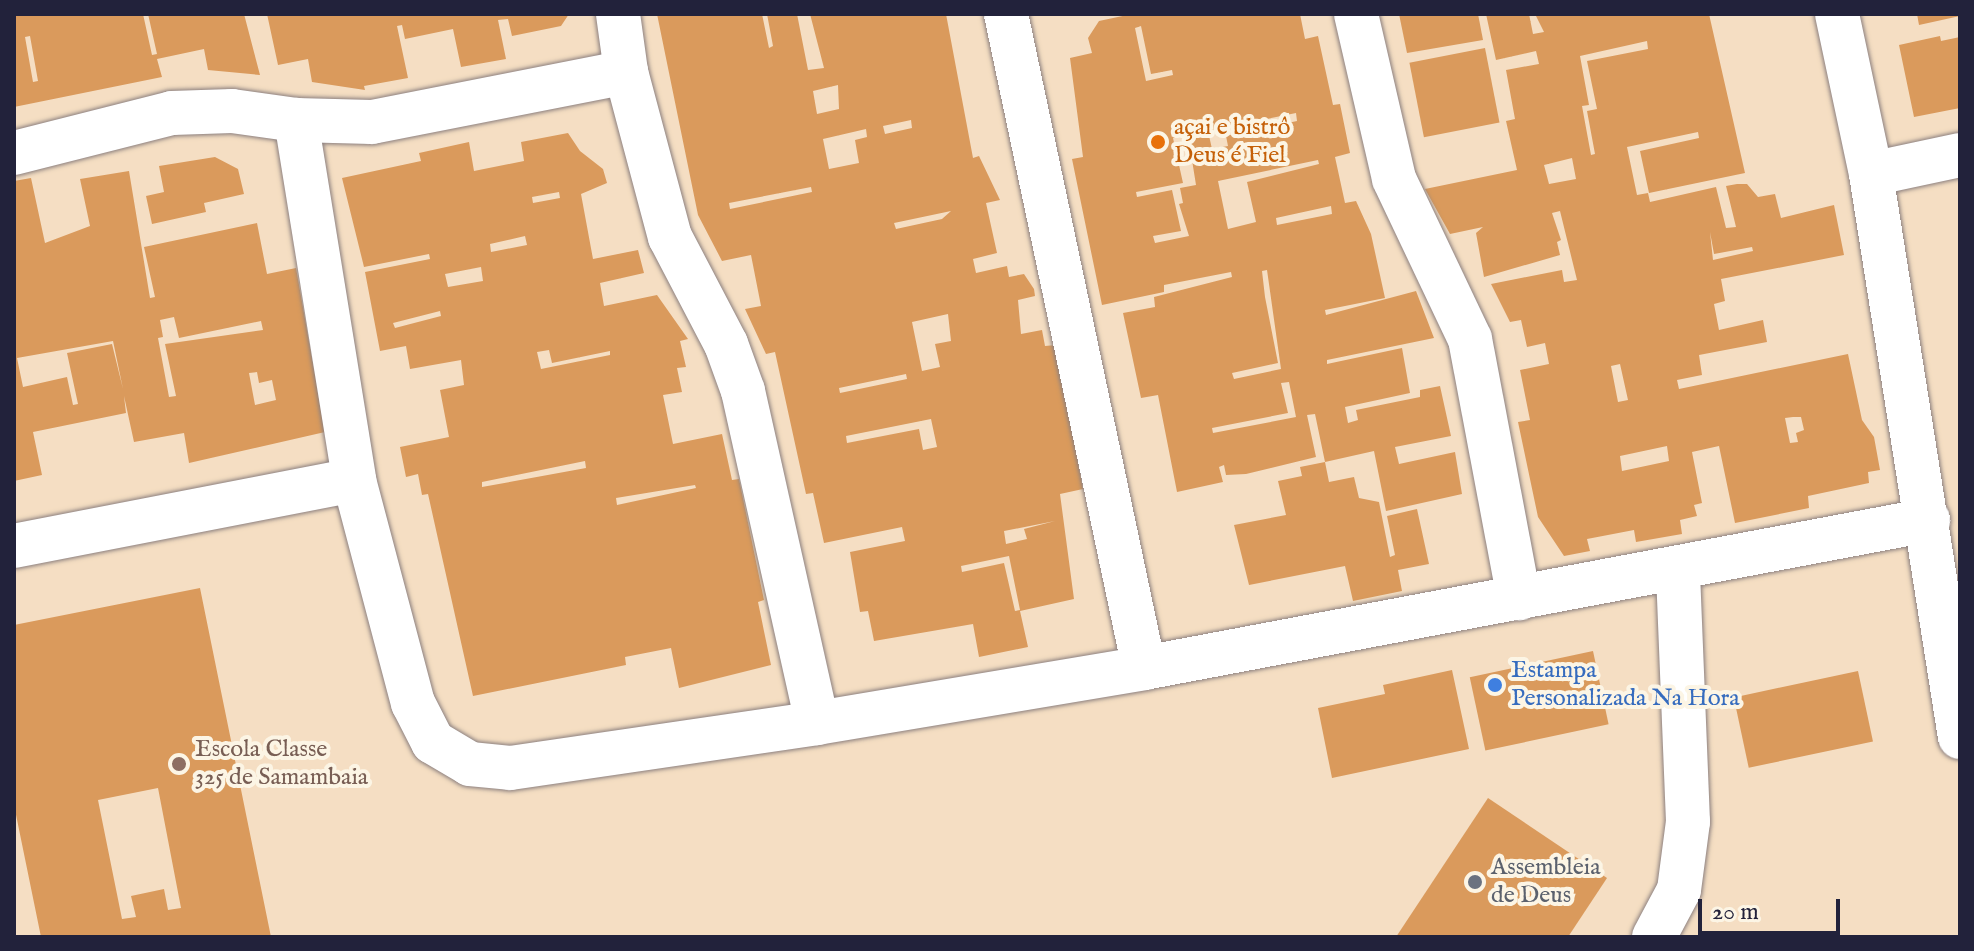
<!DOCTYPE html>
<html>
<head>
<meta charset="utf-8">
<style>
	body { margin:0 }
	#map { position:relative; width:1974px; height:951px; overflow:hidden; background:#f5dec3; font-family:"IM FELL English",serif }
	div>[style] { position:absolute }
	.building>* { inset:0; background:#da9a5c; transform-origin:0 0 }
	.roads { filter:drop-shadow(0 0 2px #8c807f) drop-shadow(0 0 2px #8c807f) }
	.minor>* { height:44px; margin:-22px; padding:0 22px; transform-origin:22px; border-radius:22px; background:#fff }
	.tertiary>* { height:44px; margin:-22px; padding:0 22px; transform-origin:22px; border-radius:22px; background:#fff }
	.dots>* { width:22px; height:22px; translate:-50% -50%; box-sizing:border-box; border:4px solid #fcf5e5; border-radius:50% }
	span { translate:-50% -50%; white-space:nowrap; text-align:center; line-height:1.15; -webkit-text-stroke:8px #fcf5e5; paint-order:stroke }
	.food-label { font-size:24px; color:#c56008 }
	.left { translate:0 -50%; text-align:left }
	.shop-label { font-size:24px; color:#366cbe }
	.education-label { font-size:24px; color:#785e54 }
	.worship-label { font-size:24px; color:#5b616d }
	.frame { position:absolute; inset:0; border:16px solid #22223b; pointer-events:none }
	.scale { position:absolute; left:1698px; top:899px; width:142px; height:36px; box-sizing:border-box; border:4px solid #22223b; border-top:0; padding-left:10px; font-size:24px; line-height:28px; white-space:nowrap; color:#22223b; -webkit-text-stroke:6px #fcf5e5; paint-order:stroke }
</style>
</head>
<body>
<div id="map">
	<div class="building">
		<i style="clip-path:polygon(evenodd,14px 14px,143px 14px,152px 55px,157px 54px,148px 14px,244px 14px,260px 75px,208px 70px,204px 49px,157px 59px,162px 77px,14px 107px,14px 14px,30px 36px,38px 81px,33px 82px,25px 37px,30px 36px)"></i>
		<i style="clip-path:polygon(267px 14px,569px 14px,561px 26px,512px 36px,508px 19px,498px 20px,506px 59px,461px 67px,453px 29px,405px 39px,402px 25px,397px 26px,408px 78px,364px 86px,365px 90px,312px 82px,308px 59px,278px 65px)"></i>
		<i style="clip-path:polygon(evenodd,657px 14px,762px 14px,769px 48px,773px 46px,767px 14px,797px 14px,808px 70px,824px 68px,810px 14px,946px 14px,973px 158px,979px 156px,1000px 200px,986px 203px,997px 253px,973px 259px,976px 273px,1007px 266px,1009px 277px,1024px 274px,1034px 289px,1035px 296px,1018px 300px,1021px 334px,1042px 330px,1045px 346px,1056px 345px,1083px 489px,1060px 494px,1074px 599px,1020px 611px,1028px 647px,979px 657px,973px 624px,874px 641px,868px 611px,860px 612px,850px 552px,905px 541px,902px 527px,824px 543px,813px 493px,806px 494px,775px 352px,766px 354px,745px 309px,761px 306px,751px 255px,722px 261px,698px 215px,657px 14px,838px 85px,839px 109px,817px 114px,813px 91px,838px 85px,657px 14px,911px 120px,912px 128px,885px 134px,883px 126px,911px 120px,657px 14px,866px 129px,867px 137px,855px 140px,859px 163px,829px 169px,823px 139px,866px 129px,657px 14px,811px 187px,812px 192px,730px 209px,729px 203px,811px 187px,657px 14px,951px 211px,942px 219px,896px 229px,894px 223px,951px 211px,657px 14px,948px 314px,951px 341px,935px 344px,940px 367px,922px 371px,912px 322px,948px 314px,657px 14px,906px 374px,907px 379px,840px 393px,839px 388px,906px 374px,657px 14px,931px 419px,937px 447px,923px 450px,919px 429px,847px 443px,846px 436px,931px 419px,657px 14px,1055px 521px,1024px 529px,1027px 539px,1006px 544px,1004px 531px,1055px 521px,657px 14px,1009px 556px,1020px 610px,1015px 611px,1004px 563px,962px 572px,961px 566px,1009px 556px)"></i>
		<i style="clip-path:polygon(evenodd,1132px 14px,1300px 14px,1305px 39px,1318px 36px,1333px 105px,1340px 104px,1350px 153px,1335px 157px,1345px 203px,1356px 201px,1371px 234px,1385px 298px,1325px 310px,1326px 315px,1416px 291px,1434px 338px,1327px 360px,1327px 364px,1402px 348px,1410px 393px,1345px 407px,1348px 423px,1358px 420px,1356px 410px,1420px 397px,1420px 390px,1440px 386px,1451px 436px,1395px 447px,1399px 464px,1455px 452px,1462px 494px,1386px 511px,1374px 451px,1325px 462px,1329px 482px,1354px 477px,1359px 498px,1379px 502px,1390px 557px,1395px 555px,1387px 516px,1417px 509px,1429px 564px,1398px 570px,1402px 591px,1353px 601px,1345px 566px,1249px 585px,1234px 525px,1286px 515px,1278px 481px,1302px 476px,1300px 467px,1325px 462px,1315px 414px,1307px 415px,1316px 457px,1246px 474px,1226px 475px,1224px 465px,1219px 467px,1223px 482px,1177px 492px,1158px 395px,1141px 398px,1123px 313px,1155px 307px,1154px 297px,1232px 277px,1231px 272px,1164px 285px,1164px 292px,1102px 305px,1072px 159px,1083px 157px,1070px 58px,1092px 53px,1088px 38px,1099px 21px,1132px 14px,1141px 26px,1151px 74px,1172px 70px,1173px 75px,1146px 81px,1135px 28px,1141px 26px,1132px 14px,1296px 113px,1297px 121px,1226px 136px,1228px 146px,1212px 149px,1208px 131px,1296px 113px,1132px 14px,1188px 135px,1196px 185px,1180px 188px,1183px 203px,1179px 204px,1189px 236px,1155px 243px,1153px 236px,1181px 231px,1172px 190px,1137px 197px,1136px 192px,1183px 183px,1173px 138px,1188px 135px,1132px 14px,1318px 160px,1319px 164px,1247px 182px,1256px 222px,1228px 229px,1218px 181px,1318px 160px,1132px 14px,1331px 206px,1332px 214px,1277px 225px,1276px 218px,1331px 206px,1132px 14px,1267px 270px,1281px 369px,1234px 379px,1232px 373px,1278px 363px,1265px 297px,1262px 271px,1267px 270px,1132px 14px,1289px 382px,1296px 417px,1213px 433px,1212px 428px,1288px 413px,1281px 383px,1289px 382px)"></i>
		<i style="clip-path:polygon(1399px 14px,1478px 14px,1483px 40px,1407px 53px)"></i>
		<i style="clip-path:polygon(evenodd,1486px 14px,1529px 14px,1533px 34px,1544px 32px,1535px 14px,1709px 14px,1745px 173px,1649px 193px,1640px 151px,1699px 138px,1698px 132px,1627px 147px,1637px 195px,1648px 193px,1650px 202px,1716px 187px,1726px 228px,1736px 227px,1726px 186px,1737px 184px,1747px 184px,1758px 197px,1775px 194px,1781px 218px,1834px 205px,1844px 255px,1721px 279px,1725px 301px,1714px 304px,1719px 330px,1763px 320px,1767px 342px,1699px 355px,1702px 375px,1677px 380px,1679px 389px,1848px 354px,1862px 420px,1874px 437px,1880px 470px,1868px 472px,1869px 483px,1808px 496px,1809px 508px,1735px 523px,1719px 446px,1692px 452px,1702px 503px,1694px 505px,1697px 516px,1680px 520px,1682px 534px,1636px 542px,1634px 530px,1587px 539px,1590px 551px,1564px 556px,1538px 517px,1518px 422px,1530px 420px,1520px 370px,1549px 364px,1545px 343px,1527px 347px,1521px 320px,1510px 322px,1491px 284px,1562px 270px,1564px 282px,1577px 280px,1560px 211px,1552px 213px,1561px 240px,1557px 242px,1560px 255px,1484px 277px,1476px 233px,1483px 227px,1450px 234px,1425px 189px,1517px 170px,1506px 121px,1515px 119px,1506px 70px,1539px 64px,1536px 51px,1496px 60px,1486px 14px,1647px 41px,1648px 49px,1587px 61px,1597px 109px,1587px 111px,1595px 154px,1591px 155px,1582px 106px,1589px 105px,1580px 56px,1647px 41px,1486px 14px,1572px 158px,1576px 179px,1549px 184px,1544px 165px,1572px 158px,1486px 14px,1710px 232px,1714px 254px,1752px 247px,1753px 251px,1713px 260px,1710px 232px,1486px 14px,1620px 364px,1628px 400px,1618px 402px,1611px 366px,1620px 364px,1486px 14px,1793px 417px,1801px 417px,1804px 430px,1796px 433px,1798px 442px,1790px 443px,1785px 418px,1793px 417px,1486px 14px,1667px 446px,1669px 461px,1622px 471px,1620px 456px,1667px 446px)"></i>
		<i style="clip-path:polygon(1917px 14px,1960px 14px,1960px 16px,1919px 25px)"></i>
		<i style="clip-path:polygon(1940px 36px,1941px 41px,1960px 37px,1960px 108px,1914px 117px,1899px 45px)"></i>
		<i style="left:1485px;top:48px;width:76px;height:77px;rotate:79deg"></i>
		<i style="clip-path:polygon(evenodd,568px 133px,580px 151px,603px 169px,607px 183px,581px 194px,593px 259px,638px 250px,644px 273px,600px 283px,604px 306px,657px 295px,688px 339px,680px 341px,686px 367px,677px 368px,682px 392px,663px 395px,673px 444px,722px 434px,732px 480px,739px 479px,764px 600px,758px 602px,771px 665px,679px 688px,671px 648px,625px 657px,626px 665px,473px 696px,428px 494px,422px 495px,418px 474px,406px 477px,400px 447px,449px 437px,440px 390px,464px 385px,461px 360px,410px 369px,406px 346px,380px 351px,365px 272px,430px 259px,429px 254px,364px 267px,342px 178px,421px 161px,419px 153px,469px 142px,474px 171px,524px 161px,521px 142px,568px 133px,559px 192px,560px 198px,533px 203px,532px 197px,559px 192px,568px 133px,525px 236px,527px 245px,491px 252px,490px 244px,525px 236px,568px 133px,481px 267px,483px 281px,448px 287px,445px 274px,481px 267px,568px 133px,440px 311px,441px 316px,395px 328px,393px 323px,440px 311px,568px 133px,549px 350px,552px 363px,610px 351px,610px 355px,541px 369px,537px 352px,549px 350px,568px 133px,585px 461px,586px 468px,482px 487px,482px 482px,585px 461px,568px 133px,695px 485px,696px 488px,617px 505px,616px 498px,695px 485px)"></i>
		<i style="clip-path:polygon(215px 157px,238px 169px,244px 194px,204px 203px,206px 212px,152px 224px,146px 196px,164px 192px,159px 166px)"></i>
		<i style="clip-path:polygon(evenodd,129px 171px,150px 298px,155px 297px,144px 247px,257px 223px,267px 274px,296px 268px,325px 432px,189px 463px,184px 433px,134px 442px,124px 396px,126px 413px,33px 432px,42px 475px,14px 481px,14px 181px,31px 178px,45px 243px,90px 226px,80px 179px,129px 171px,174px 317px,179px 338px,261px 321px,263px 330px,165px 344px,176px 396px,169px 397px,158px 338px,163px 337px,160px 320px,174px 317px,129px 171px,113px 341px,123px 389px,112px 344px,67px 353px,78px 404px,73px 405px,67px 377px,23px 387px,17px 358px,113px 341px,129px 171px,257px 372px,259px 383px,272px 380px,276px 400px,255px 405px,249px 373px,257px 372px)"></i>
		<i style="clip-path:polygon(evenodd,200px 588px,271px 937px,41px 937px,14px 805px,14px 625px,200px 588px,158px 788px,181px 908px,168px 910px,164px 889px,131px 896px,136px 917px,122px 919px,98px 800px,158px 788px)"></i>
		<i style="left:1593px;top:651px;width:75px;height:126px;rotate:78deg"></i>
		<i style="clip-path:polygon(1452px 670px,1469px 749px,1332px 778px,1318px 708px,1385px 694px,1383px 685px)"></i>
		<i style="left:1858px;top:671px;width:72px;height:127px;rotate:78deg"></i>
		<i style="clip-path:polygon(1488px 798px,1607px 878px,1568px 937px,1396px 937px)"></i>
	</div>
	<div class="roads">
		<div class="minor">
			<i style="left:618px;top:14px;width:59px;rotate:82.1deg"></i>
			<i style="left:626px;top:72px;width:171px;rotate:75.1deg"></i>
			<i style="left:670px;top:237px;width:121px;rotate:62.4deg"></i>
			<i style="left:726px;top:344px;width:50px;rotate:70.1deg"></i>
			<i style="left:743px;top:391px;width:340px;rotate:77.4deg"></i>
			<i style="left:1006px;top:14px;width:668px;rotate:78.08deg"></i>
			<i style="left:1356px;top:14px;width:169px;rotate:77deg"></i>
			<i style="left:1394px;top:179px;width:177px;rotate:64.6deg"></i>
			<i style="left:1470px;top:339px;width:264px;rotate:79.3deg"></i>
			<i style="left:296px;top:120px;width:365px;rotate:80.8deg"></i>
			<i style="left:354px;top:480px;width:231px;rotate:75.2deg"></i>
			<i style="left:413px;top:703px;width:44px;rotate:62.9deg"></i>
			<i style="left:433px;top:742px;width:43px;rotate:30.7deg"></i>
			<i style="left:470px;top:764px;width:40px;rotate:5.7deg"></i>
			<i style="left:510px;top:768px;width:310px;rotate:-8.3deg"></i>
			<i style="left:817px;top:723px;width:332px;rotate:-9.5deg"></i>
			<i style="left:1144px;top:668px;width:798px;rotate:-10.69deg"></i>
			<i style="left:14px;top:153px;width:163px;rotate:-14.2deg"></i>
			<i style="left:172px;top:113px;width:60px;rotate:-1.9deg"></i>
			<i style="left:232px;top:111px;width:65px;rotate:8deg"></i>
			<i style="left:296px;top:120px;width:76px;rotate:1.5deg"></i>
			<i style="left:372px;top:122px;width:259px;rotate:-11.1deg"></i>
			<i style="left:1871px;top:174px;width:91px;rotate:-12.1deg"></i>
			<i style="left:14px;top:546px;width:346px;rotate:-11deg"></i>
			<i style="left:1654px;top:937px;width:53px;rotate:-62deg"></i>
			<i style="left:1679px;top:890px;width:69px;rotate:-82.5deg"></i>
			<i style="left:1688px;top:822px;width:252px;rotate:-92.3deg"></i>
		</div>
		<div class="tertiary">
			<i style="left:1837px;top:14px;width:164px;rotate:78deg"></i>
			<i style="left:1871px;top:174px;width:570px;rotate:81.02deg"></i>
		</div>
	</div>
	<div class="dots">
		<i style="left:1158px;top:142px;background:#e8710a"></i>
		<i style="left:1495px;top:685px;background:#3f7fe0"></i>
		<i style="left:179px;top:764px;background:#8d6e63"></i>
		<i style="left:1475px;top:882px;background:#6b7280"></i>
	</div>
	<div class="food-label">
		<span class="left" style="left:1174px;top:142px">açai e bistrô<br>Deus é Fiel</span>
	</div>
	<div class="shop-label">
		<span class="left" style="left:1511px;top:685px">Estampa<br>Personalizada Na Hora</span>
	</div>
	<div class="education-label">
		<span class="left" style="left:195px;top:764px">Escola Classe<br>325 de Samambaia</span>
	</div>
	<div class="worship-label">
		<span class="left" style="left:1491px;top:882px">Assembleia<br>de Deus</span>
	</div>
	<div class="frame"></div>
	<div class="scale">20 m</div>
</div>
</body>
</html>
